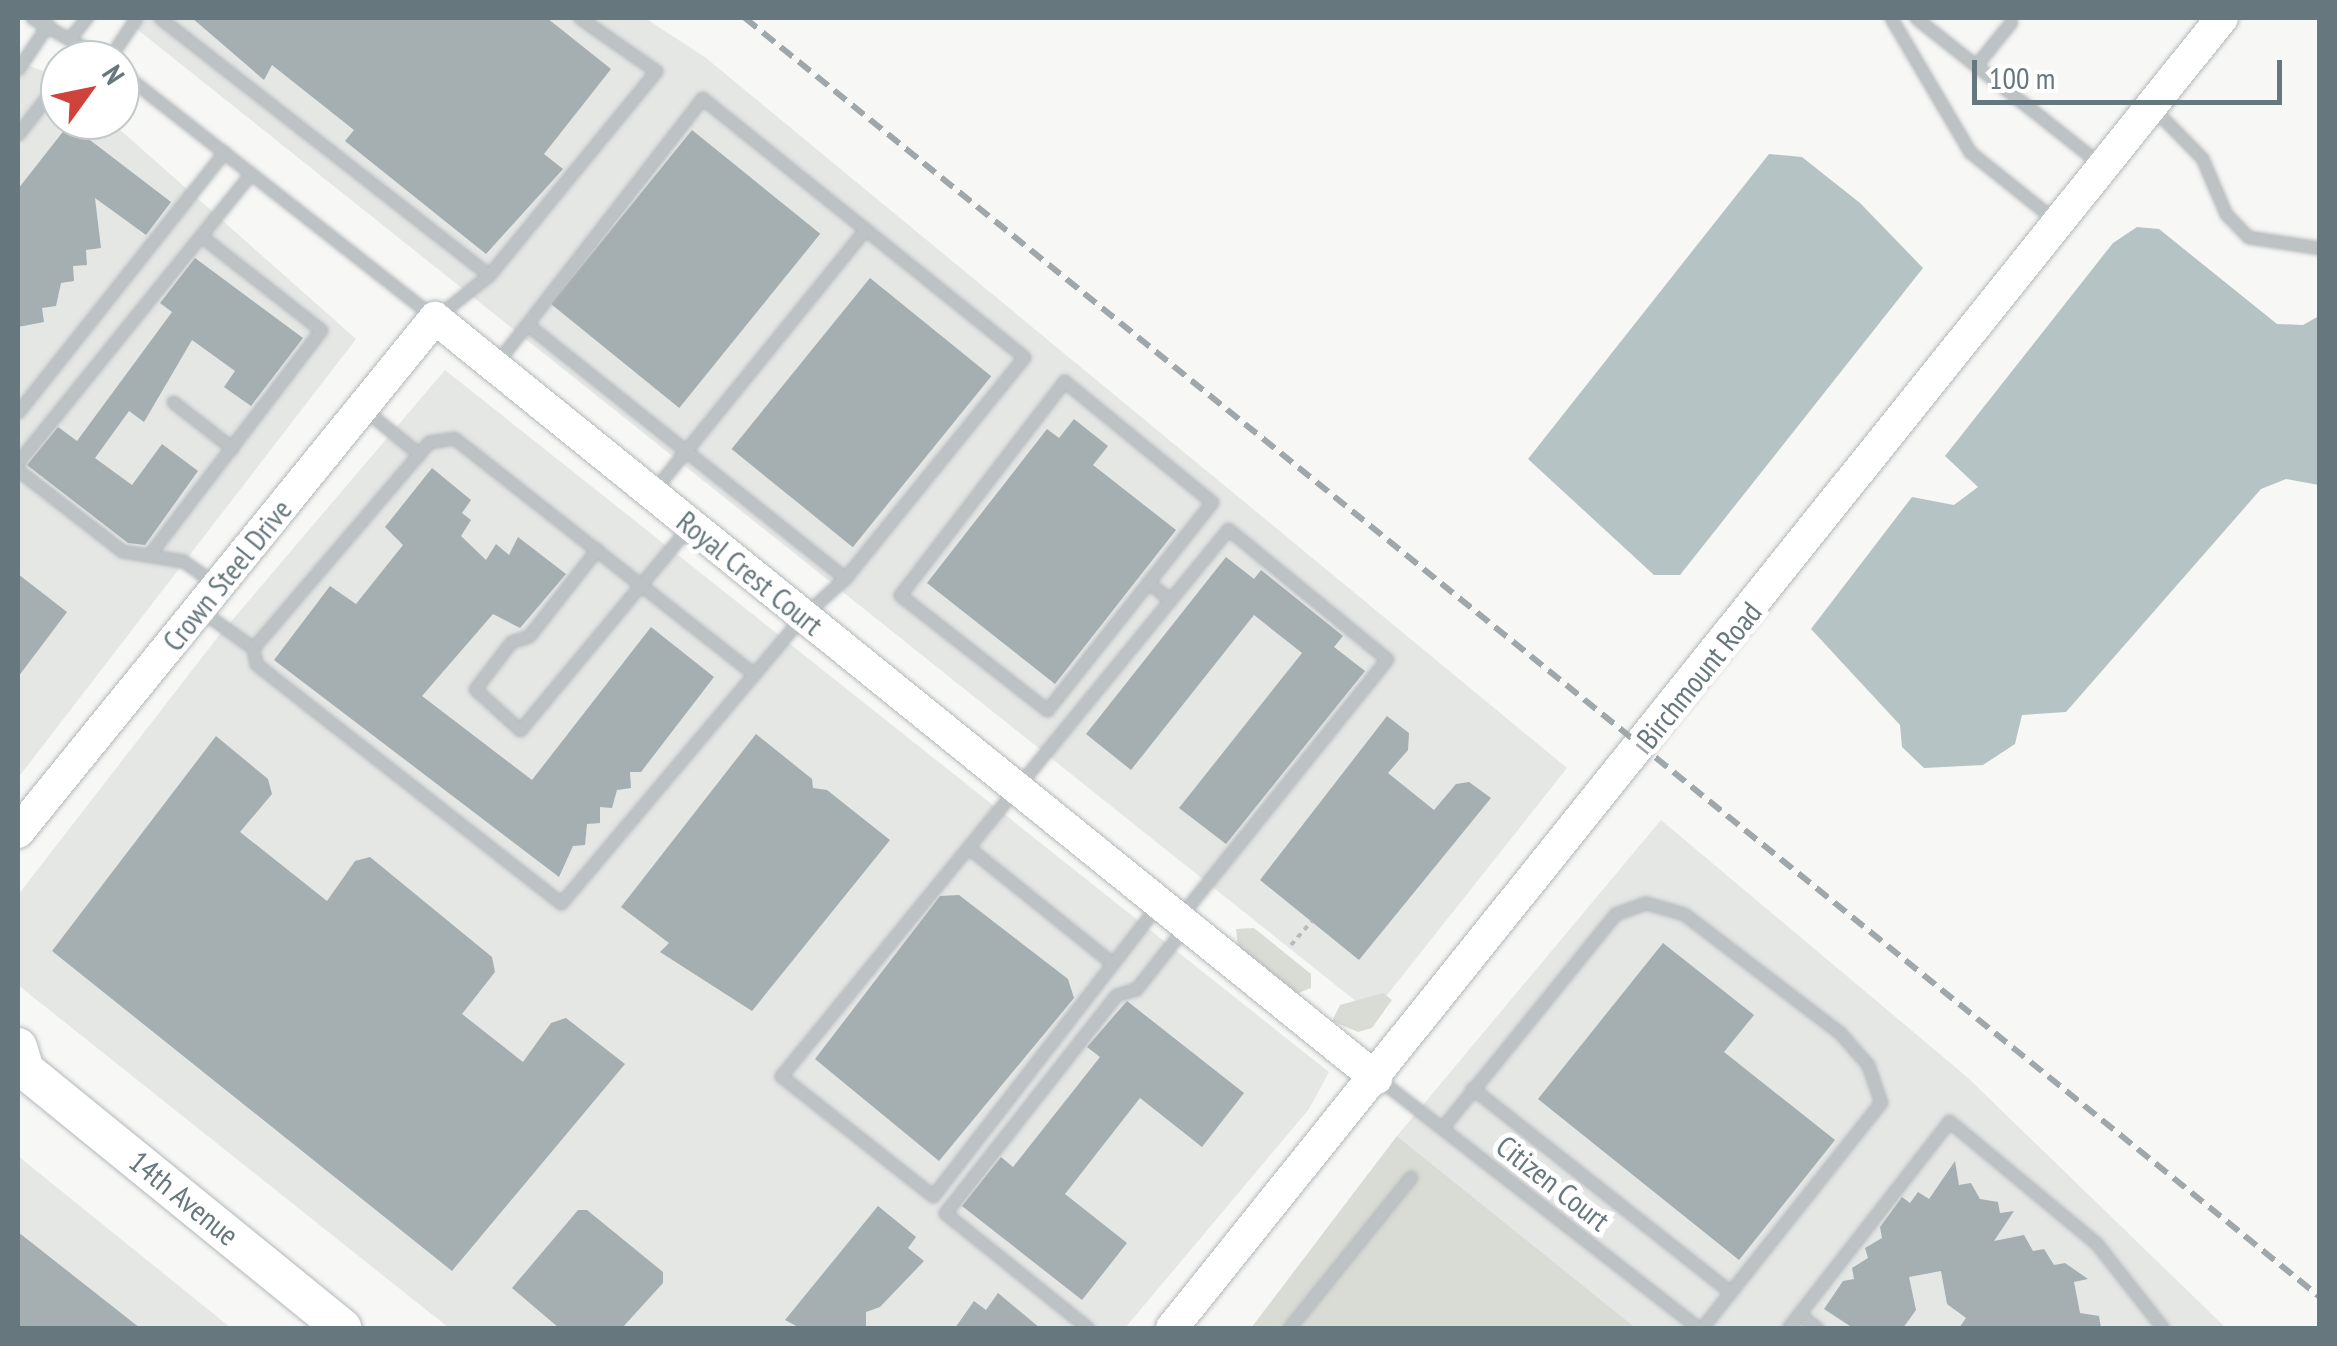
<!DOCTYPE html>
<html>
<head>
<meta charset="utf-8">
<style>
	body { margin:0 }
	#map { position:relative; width:2337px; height:1346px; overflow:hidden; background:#f7f7f5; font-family:"PT Sans Narrow",sans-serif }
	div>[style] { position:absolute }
	.built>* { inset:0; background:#e5e7e5 }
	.green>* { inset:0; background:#d9dcd5 }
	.water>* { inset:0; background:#b5c3c4 }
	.building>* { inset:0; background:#a5aeb1; transform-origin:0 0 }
	.path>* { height:4px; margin-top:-2px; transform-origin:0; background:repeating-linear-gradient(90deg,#b7bbbd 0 5px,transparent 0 10px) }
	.roads { filter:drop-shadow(0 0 2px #b2b8bb) drop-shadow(0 0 2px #b2b8bb) }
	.lane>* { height:11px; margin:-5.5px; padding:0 5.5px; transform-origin:5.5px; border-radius:5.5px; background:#bdc2c4 }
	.secondary>* { height:32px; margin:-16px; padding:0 16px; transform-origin:16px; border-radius:16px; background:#fff }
	.primary>* { height:38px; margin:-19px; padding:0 19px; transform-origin:19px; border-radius:19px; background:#fff }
	.rail>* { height:6px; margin-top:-3px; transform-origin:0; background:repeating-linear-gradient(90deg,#9fa7aa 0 15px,transparent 0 23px) }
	span { translate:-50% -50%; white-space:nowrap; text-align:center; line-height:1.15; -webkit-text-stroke:10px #fff; paint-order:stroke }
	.street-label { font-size:30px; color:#66777d }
	.frame { position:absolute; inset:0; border:20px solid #66777d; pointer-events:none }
	.north { position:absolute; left:40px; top:40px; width:100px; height:100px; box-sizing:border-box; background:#fff; border:2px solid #c2c9cb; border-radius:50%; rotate:57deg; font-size:28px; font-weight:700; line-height:40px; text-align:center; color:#66777d }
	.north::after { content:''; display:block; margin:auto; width:35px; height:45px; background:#d0433d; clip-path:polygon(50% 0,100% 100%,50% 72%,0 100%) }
	.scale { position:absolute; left:1972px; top:60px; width:310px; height:45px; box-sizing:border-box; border:5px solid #66777d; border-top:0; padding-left:12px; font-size:30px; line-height:35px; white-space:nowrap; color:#66777d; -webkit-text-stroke:8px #fff; paint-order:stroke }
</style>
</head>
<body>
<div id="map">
	<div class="built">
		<i style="clip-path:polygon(123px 18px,645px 18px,706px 58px,1567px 768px,1372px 1014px)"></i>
		<i style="clip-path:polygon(18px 62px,60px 77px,60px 120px,109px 120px,356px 339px,18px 778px)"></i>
		<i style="clip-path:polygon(445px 370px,1329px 1072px,1309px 1109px,1125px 1328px,449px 1328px,18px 985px,18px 895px,217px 638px)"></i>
		<i style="clip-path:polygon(1661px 820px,1967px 1077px,2226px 1328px,1636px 1328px,1397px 1136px)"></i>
		<i style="clip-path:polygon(18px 1156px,231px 1328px,18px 1328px)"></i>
	</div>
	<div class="green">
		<i style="clip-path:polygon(1254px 928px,1311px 974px,1311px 988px,1296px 994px,1238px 948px,1236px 929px)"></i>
		<i style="clip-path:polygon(1383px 993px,1392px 1000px,1372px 1028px,1358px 1032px,1332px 1021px,1340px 1005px)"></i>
		<i style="clip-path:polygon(1397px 1136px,1636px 1328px,1251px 1328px)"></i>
	</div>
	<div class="water">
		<i style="clip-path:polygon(1769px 154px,1802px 157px,1860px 203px,1923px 268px,1680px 575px,1654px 575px,1528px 459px)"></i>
		<i style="clip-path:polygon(2137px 227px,2159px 229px,2277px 324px,2303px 325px,2319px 316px,2319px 485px,2286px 479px,2261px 489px,2066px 712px,2022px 715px,2015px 744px,1983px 765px,1924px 768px,1902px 747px,1900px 725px,1811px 629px,1912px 497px,1954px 505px,1978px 487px,1945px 456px,2113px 243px)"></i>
	</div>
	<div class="building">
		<i style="clip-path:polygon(192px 18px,547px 18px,611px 69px,544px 154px,563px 169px,486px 254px,345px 141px,354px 130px,272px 65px,264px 80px)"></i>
		<i style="clip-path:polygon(69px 124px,171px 202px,146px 235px,95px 198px,101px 248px,86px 250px,87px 265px,73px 266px,74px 281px,61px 283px,56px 306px,42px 308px,44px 322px,18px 327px,18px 189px)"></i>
		<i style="left:692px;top:130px;width:165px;height:224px;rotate:39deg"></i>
		<i style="clip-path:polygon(195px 258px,303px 338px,251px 406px,224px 387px,235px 371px,192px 340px,144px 422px,129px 411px,95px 458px,132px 485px,162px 444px,198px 471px,145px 545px,128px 543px,27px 465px,58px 427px,77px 441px,172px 312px,160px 303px)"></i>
		<i style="left:870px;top:278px;width:156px;height:220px;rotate:39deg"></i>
		<i style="clip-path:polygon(1074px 419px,1108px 446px,1093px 465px,1176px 530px,1055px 684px,927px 583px,1047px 429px,1059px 438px)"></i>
		<i style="clip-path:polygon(432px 468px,471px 500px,462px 513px,471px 520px,461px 536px,486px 560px,496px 544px,509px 555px,518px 537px,566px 574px,520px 628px,493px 614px,422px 696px,532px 780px,651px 627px,714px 677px,641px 772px,630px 772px,631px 788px,617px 790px,612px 808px,600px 807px,600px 823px,587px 824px,585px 845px,573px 846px,559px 877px,274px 660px,330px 586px,356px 604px,403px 545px,385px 527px)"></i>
		<i style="clip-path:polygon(1226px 557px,1254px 579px,1261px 570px,1343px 636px,1334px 647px,1365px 671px,1226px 844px,1179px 808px,1302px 653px,1254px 615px,1131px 770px,1086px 734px)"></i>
		<i style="clip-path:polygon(18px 574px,67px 612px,18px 677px)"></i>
		<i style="clip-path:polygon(1387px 716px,1409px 733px,1408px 750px,1388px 773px,1434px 810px,1456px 784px,1469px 782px,1491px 798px,1359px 960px,1260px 880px)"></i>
		<i style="clip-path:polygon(756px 734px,812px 779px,813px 788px,827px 790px,890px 840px,752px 1011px,660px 952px,669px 943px,621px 907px)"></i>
		<i style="clip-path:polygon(216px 736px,268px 779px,272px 794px,240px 832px,327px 901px,355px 861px,370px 857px,492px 957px,495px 972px,462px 1014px,523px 1062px,551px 1023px,566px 1018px,625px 1064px,452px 1271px,52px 951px)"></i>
		<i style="clip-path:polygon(959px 895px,1068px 979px,1074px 998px,939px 1161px,815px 1059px,940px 896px)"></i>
		<i style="clip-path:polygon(1663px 943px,1754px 1015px,1724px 1052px,1835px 1140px,1739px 1260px,1538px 1099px)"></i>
		<i style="clip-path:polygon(1127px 1001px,1244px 1093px,1202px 1147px,1140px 1098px,1065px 1194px,1127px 1243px,1082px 1300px,962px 1206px,1001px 1157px,1013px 1167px,1100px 1057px,1087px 1047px)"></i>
		<i style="clip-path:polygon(1955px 1161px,1959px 1185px,1971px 1183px,1980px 1199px,1998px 1202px,2000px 1213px,2014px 1211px,1994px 1241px,2024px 1235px,2033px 1251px,2044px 1249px,2054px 1265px,2065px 1263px,2088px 1279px,2074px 1282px,2080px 1313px,2099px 1316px,2101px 1328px,1959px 1328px,1966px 1318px,1947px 1304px,1941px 1271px,1909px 1277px,1916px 1310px,1903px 1328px,1853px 1328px,1824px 1309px,1843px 1281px,1854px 1279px,1852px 1268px,1868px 1258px,1865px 1248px,1882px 1238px,1880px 1227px,1902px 1197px,1910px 1203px,1918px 1192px,1929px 1199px)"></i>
		<i style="clip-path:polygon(878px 1206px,916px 1237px,908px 1248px,924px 1261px,880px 1307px,866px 1312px,866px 1328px,800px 1328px,785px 1320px)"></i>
		<i style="clip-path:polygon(578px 1210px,587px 1210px,663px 1272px,663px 1283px,622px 1328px,559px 1328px,512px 1288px)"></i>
		<i style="clip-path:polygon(18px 1232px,140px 1328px,18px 1328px)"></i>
		<i style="clip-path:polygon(998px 1293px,1040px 1328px,955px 1328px,974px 1301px,986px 1310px)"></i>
	</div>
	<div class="path">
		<i style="left:1291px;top:945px;width:32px;rotate:-49deg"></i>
	</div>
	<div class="roads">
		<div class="lane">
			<i style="left:32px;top:18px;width:85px;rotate:29.6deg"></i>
			<i style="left:160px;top:18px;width:417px;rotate:38deg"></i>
			<i style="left:489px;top:275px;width:264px;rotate:-50.7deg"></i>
			<i style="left:656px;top:71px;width:93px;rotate:-145.1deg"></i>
			<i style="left:1891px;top:18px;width:156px;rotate:59.5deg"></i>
			<i style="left:1970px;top:152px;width:110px;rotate:38.7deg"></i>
			<i style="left:1916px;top:18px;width:235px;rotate:38.4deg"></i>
			<i style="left:70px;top:38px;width:26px;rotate:-51deg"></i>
			<i style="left:108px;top:60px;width:50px;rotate:-56.3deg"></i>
			<i style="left:1977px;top:64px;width:54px;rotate:-51deg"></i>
			<i style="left:18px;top:69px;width:54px;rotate:-56.3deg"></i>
			<i style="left:120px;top:71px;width:400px;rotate:38.1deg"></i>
			<i style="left:435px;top:318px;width:69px;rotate:-38.5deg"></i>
			<i style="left:2153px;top:108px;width:70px;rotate:45.6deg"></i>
			<i style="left:2202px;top:158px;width:61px;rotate:66.8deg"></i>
			<i style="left:2226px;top:214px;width:32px;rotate:46deg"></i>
			<i style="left:2248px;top:237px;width:73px;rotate:8.7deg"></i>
			<i style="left:18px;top:134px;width:68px;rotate:-52.1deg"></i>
			<i style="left:497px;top:362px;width:48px;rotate:-51.7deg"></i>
			<i style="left:527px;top:324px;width:286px;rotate:-52.2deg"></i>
			<i style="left:702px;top:98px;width:413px;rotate:38.8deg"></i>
			<i style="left:1024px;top:357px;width:284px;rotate:129deg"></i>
			<i style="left:845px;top:578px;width:407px;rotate:-141.4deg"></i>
			<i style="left:1064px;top:381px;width:191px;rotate:39.3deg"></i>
			<i style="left:1212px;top:502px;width:265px;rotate:128.4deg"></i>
			<i style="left:1047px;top:710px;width:187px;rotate:-142deg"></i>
			<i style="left:900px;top:595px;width:270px;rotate:-52.5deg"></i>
			<i style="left:173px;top:402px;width:75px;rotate:37.9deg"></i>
			<i style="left:365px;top:410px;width:70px;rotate:39.2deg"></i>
			<i style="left:18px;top:412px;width:332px;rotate:-51.6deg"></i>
			<i style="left:18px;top:462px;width:371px;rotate:-51.1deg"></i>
			<i style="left:18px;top:470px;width:132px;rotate:37.9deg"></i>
			<i style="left:122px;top:551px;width:62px;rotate:9.3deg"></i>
			<i style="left:183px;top:561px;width:38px;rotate:35deg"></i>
			<i style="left:654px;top:490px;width:336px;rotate:-51deg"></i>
			<i style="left:597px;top:549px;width:110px;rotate:128deg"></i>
			<i style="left:529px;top:636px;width:19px;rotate:162deg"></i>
			<i style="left:511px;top:642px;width:59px;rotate:127.5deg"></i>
			<i style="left:475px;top:689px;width:61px;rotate:42.3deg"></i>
			<i style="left:520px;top:730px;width:263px;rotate:-50.3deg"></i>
			<i style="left:149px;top:555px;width:283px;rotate:-52.6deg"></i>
			<i style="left:321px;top:330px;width:152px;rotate:-141.9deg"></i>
			<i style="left:1148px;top:582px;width:28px;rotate:39deg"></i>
			<i style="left:203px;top:612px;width:62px;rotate:35.8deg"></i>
			<i style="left:253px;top:648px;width:271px;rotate:-49.5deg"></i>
			<i style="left:429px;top:442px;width:25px;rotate:-9deg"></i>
			<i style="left:454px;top:438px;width:382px;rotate:38.2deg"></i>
			<i style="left:253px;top:648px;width:16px;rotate:79deg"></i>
			<i style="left:256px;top:664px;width:387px;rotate:38.1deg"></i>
			<i style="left:561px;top:903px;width:375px;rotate:-49.9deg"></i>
			<i style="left:803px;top:616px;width:57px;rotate:-42.1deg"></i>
			<i style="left:969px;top:848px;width:184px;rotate:38.8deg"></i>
			<i style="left:1157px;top:906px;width:366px;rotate:127.7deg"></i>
			<i style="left:933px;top:1196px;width:194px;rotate:-141.7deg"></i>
			<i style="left:781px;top:1076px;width:706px;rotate:-50.74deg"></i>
			<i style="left:1228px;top:529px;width:205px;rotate:39.3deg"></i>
			<i style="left:1387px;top:659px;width:330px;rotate:128.8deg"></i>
			<i style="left:1380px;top:1080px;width:403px;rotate:37.9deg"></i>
			<i style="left:1472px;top:1088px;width:329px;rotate:38.3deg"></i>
			<i style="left:1442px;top:1128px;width:275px;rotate:-51deg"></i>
			<i style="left:1615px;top:914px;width:33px;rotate:-20deg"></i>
			<i style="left:1646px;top:903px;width:40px;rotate:16deg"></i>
			<i style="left:1684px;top:914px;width:196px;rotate:37.3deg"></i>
			<i style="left:1840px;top:1033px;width:43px;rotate:48.8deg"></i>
			<i style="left:1868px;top:1065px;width:39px;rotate:71deg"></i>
			<i style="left:1881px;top:1102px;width:288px;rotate:128.4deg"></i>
			<i style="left:1799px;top:1314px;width:23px;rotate:38deg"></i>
			<i style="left:1088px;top:1328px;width:184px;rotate:-141.2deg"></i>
			<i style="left:945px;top:1213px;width:277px;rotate:-51.9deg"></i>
			<i style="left:1116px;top:995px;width:21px;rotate:-17deg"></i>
			<i style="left:1136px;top:989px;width:79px;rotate:-51.7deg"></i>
			<i style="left:1289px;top:1328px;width:194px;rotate:-51.1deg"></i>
			<i style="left:1788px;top:1328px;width:262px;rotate:-52.1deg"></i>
			<i style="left:1949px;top:1121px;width:191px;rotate:39.7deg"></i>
			<i style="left:2096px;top:1243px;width:108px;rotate:51.8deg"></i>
		</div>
		<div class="secondary">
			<i style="left:18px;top:832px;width:662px;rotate:-50.95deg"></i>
			<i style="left:435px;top:318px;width:1210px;rotate:38.93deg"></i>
			<i style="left:1172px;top:1328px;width:1679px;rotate:-51.29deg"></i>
		</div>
		<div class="primary">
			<i style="left:18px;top:1047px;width:24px;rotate:73deg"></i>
			<i style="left:25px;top:1070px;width:409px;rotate:39.1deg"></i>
		</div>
	</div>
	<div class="rail">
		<i style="left:745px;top:18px;width:2029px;rotate:39.08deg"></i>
	</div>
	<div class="street-label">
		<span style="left:750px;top:573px;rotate:39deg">Royal Crest Court</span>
		<span style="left:227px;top:575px;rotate:-51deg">Crown Steel Drive</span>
		<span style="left:1699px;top:675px;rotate:-51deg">Birchmount Road</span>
		<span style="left:1553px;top:1183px;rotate:38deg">Citizen Court</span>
		<span style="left:184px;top:1198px;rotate:39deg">14th Avenue</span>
	</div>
	<div class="frame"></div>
	<div class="north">N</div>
	<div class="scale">100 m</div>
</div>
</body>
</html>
